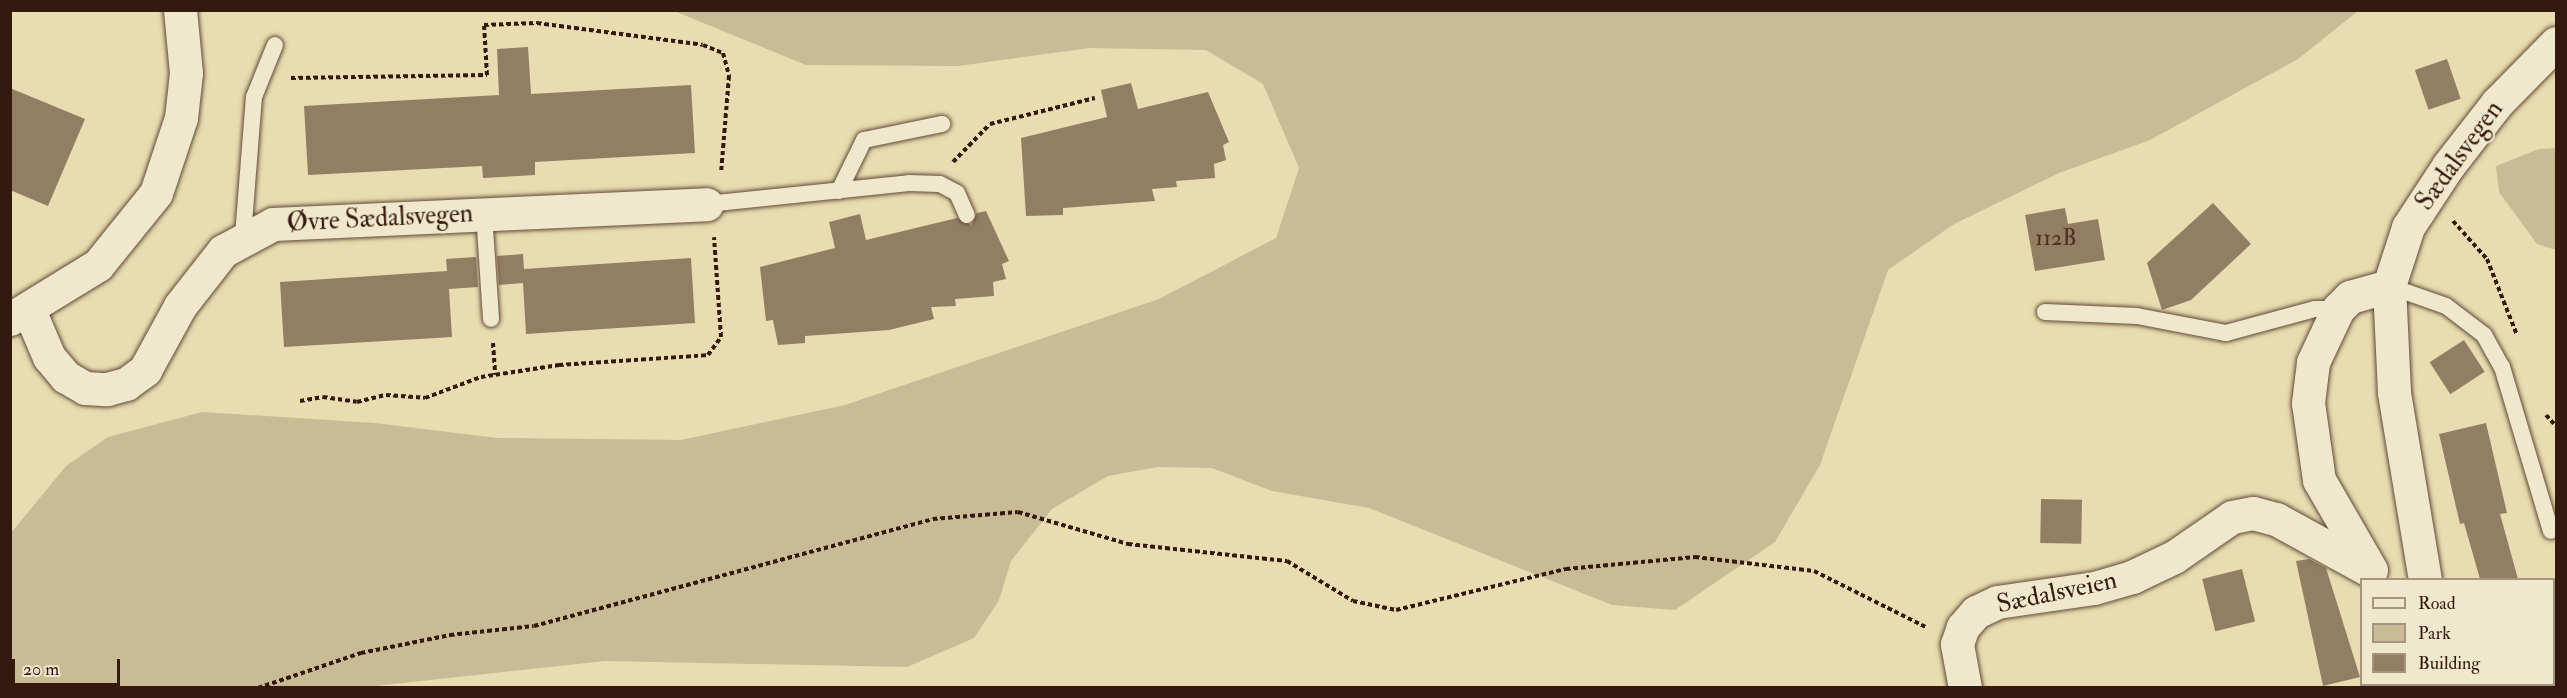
<!DOCTYPE html>
<html>
<head>
<meta charset="utf-8">
<style>
	body { margin:0 }
	#map { position:relative; width:2567px; height:698px; overflow:hidden; background:#e8dcb0; font-family:"IM FELL Double Pica",serif }
	div>[style] { position:absolute }
	.green>* { inset:0; background:#c9bb95 }
	.building>* { inset:0; background:#927e63; transform-origin:0 0 }
	.path>* { height:4px; margin-top:-2px; transform-origin:0; background:repeating-linear-gradient(90deg,#34190f 0 4.5px,transparent 0 7.5px) }
	.roads { filter:drop-shadow(0 0 2px #614a37) drop-shadow(0 0 2px #614a37) }
	.lane>* { height:16px; margin:-8px; padding:0 8px; transform-origin:8px; border-radius:8px; background:#f0e8cc }
	.street>* { height:33px; margin:-16.5px; padding:0 16.5px; transform-origin:16.5px; border-radius:16.5px; background:#f0e8cc }
	span { translate:-50% -50%; white-space:nowrap; text-align:center; line-height:1.15; -webkit-text-stroke:4.5px #f0e8cc; paint-order:stroke }
	.number-label { font-size:22px; color:#4c3224 }
	.number-label span { -webkit-text-stroke-width:0 }
	.street-label { font-size:26px; color:#34190f }
	.frame { position:absolute; inset:0; border:12px solid #34190f; pointer-events:none }
	.legend { position:absolute; left:2360px; top:578px; width:195px; height:108px; box-sizing:border-box; background:#f0e8cc; border:2px solid #a59580; margin:0; padding:8px 10px; list-style:none; font-size:18px; color:#34190f }
	.legend li { display:flex; align-items:center; gap:12px; height:30px }
	.legend b { width:30px; border:2px solid #a59580 }
	.scale { position:absolute; left:12px; top:659px; width:108px; height:27px; box-sizing:border-box; border:3px solid #34190f; border-top:0; padding-left:8px; font-size:18px; line-height:21px; white-space:nowrap; color:#34190f; -webkit-text-stroke:4px #f0e8cc; paint-order:stroke }
</style>
</head>
<body>
<div id="map">
	<div class="green">
		<i style="clip-path:polygon(674px 11px,2358px 11px,2298px 59px,2150px 140px,2059px 173px,1954px 224px,1888px 270px,1820px 465px,1775px 542px,1675px 610px,1612px 605px,1369px 508px,1272px 491px,1212px 468px,1158px 467px,1108px 476px,1052px 509px,1011px 561px,999px 600px,974px 638px,907px 667px,605px 661px,357px 688px,11px 687px,11px 533px,66px 466px,108px 437px,202px 412px,375px 423px,497px 438px,681px 440px,845px 405px,1159px 299px,1276px 238px,1299px 168px,1263px 84px,1206px 50px,1090px 48px,958px 66px,806px 65px)"></i>
		<i style="clip-path:polygon(2556px 148px,2556px 250px,2537px 244px,2499px 192px,2496px 166px,2539px 149px)"></i>
	</div>
	<div class="building">
		<i style="clip-path:polygon(528px 47px,531px 94px,691px 85px,695px 153px,535px 162px,535px 175px,483px 178px,482px 166px,308px 175px,304px 106px,499px 95px,497px 49px)"></i>
		<i style="left:2447px;top:59px;width:42px;height:34px;rotate:71deg"></i>
		<i style="clip-path:polygon(1131px 83px,1138px 109px,1208px 92px,1229px 142px,1223px 145px,1226px 160px,1214px 164px,1215px 178px,1176px 181px,1177px 187px,1152px 189px,1155px 201px,1063px 208px,1063px 215px,1026px 216px,1021px 138px,1107px 117px,1101px 90px)"></i>
		<i style="clip-path:polygon(10px 88px,85px 119px,48px 206px,10px 190px)"></i>
		<i style="clip-path:polygon(2213px 203px,2251px 244px,2191px 300px,2162px 310px,2147px 263px)"></i>
		<i style="clip-path:polygon(2065px 208px,2068px 224px,2098px 219px,2105px 260px,2035px 271px,2025px 215px)"></i>
		<i style="clip-path:polygon(986px 211px,1009px 261px,1002px 264px,1006px 279px,993px 282px,994px 296px,955px 299px,956px 306px,931px 307px,934px 319px,889px 330px,805px 336px,805px 343px,778px 345px,773px 320px,766px 321px,760px 267px,835px 248px,829px 222px,860px 214px,866px 240px,957px 218px,971px 225px,977px 213px)"></i>
		<i style="clip-path:polygon(523px 254px,524px 269px,691px 258px,695px 323px,526px 334px,523px 283px,499px 285px,497px 256px)"></i>
		<i style="clip-path:polygon(476px 257px,478px 287px,449px 289px,452px 337px,284px 347px,280px 282px,447px 271px,446px 259px)"></i>
		<i style="left:2464px;top:340px;width:38px;height:41px;rotate:57deg"></i>
		<i style="clip-path:polygon(2486px 423px,2507px 513px,2500px 514px,2518px 579px,2480px 579px,2464px 523px,2460px 524px,2439px 434px)"></i>
		<i style="left:2041px;top:499px;width:41px;height:44px;rotate:1deg"></i>
		<i style="clip-path:polygon(2309px 559px,2326px 568px,2360px 677px,2323px 686px,2296px 561px)"></i>
		<i style="left:2242px;top:569px;width:54px;height:41px;rotate:76deg"></i>
	</div>
	<div class="path">
		<i style="left:291px;top:78px;width:196px;rotate:-0.9deg"></i>
		<i style="left:487px;top:75px;width:50px;rotate:-93.4deg"></i>
		<i style="left:484px;top:25px;width:53px;rotate:-2.2deg"></i>
		<i style="left:537px;top:23px;width:167px;rotate:7.5deg"></i>
		<i style="left:703px;top:45px;width:22px;rotate:22deg"></i>
		<i style="left:723px;top:53px;width:24px;rotate:75deg"></i>
		<i style="left:729px;top:76px;width:97px;rotate:94.7deg"></i>
		<i style="left:953px;top:162px;width:53px;rotate:-45.8deg"></i>
		<i style="left:990px;top:124px;width:108px;rotate:-13.9deg"></i>
		<i style="left:2453px;top:221px;width:51px;rotate:48.2deg"></i>
		<i style="left:2487px;top:259px;width:82px;rotate:68.5deg"></i>
		<i style="left:493px;top:343px;width:32px;rotate:86deg"></i>
		<i style="left:300px;top:401px;width:23px;rotate:-10deg"></i>
		<i style="left:323px;top:397px;width:34px;rotate:8deg"></i>
		<i style="left:357px;top:402px;width:30px;rotate:-14deg"></i>
		<i style="left:386px;top:395px;width:39px;rotate:4deg"></i>
		<i style="left:425px;top:398px;width:60px;rotate:-20.6deg"></i>
		<i style="left:481px;top:377px;width:79px;rotate:-8.7deg"></i>
		<i style="left:559px;top:365px;width:149px;rotate:-3.8deg"></i>
		<i style="left:708px;top:355px;width:22px;rotate:-54deg"></i>
		<i style="left:721px;top:337px;width:100px;rotate:-94deg"></i>
		<i style="left:2546px;top:415px;width:15px;rotate:48deg"></i>
		<i style="left:258px;top:688px;width:109px;rotate:-18.8deg"></i>
		<i style="left:361px;top:653px;width:91px;rotate:-11.4deg"></i>
		<i style="left:450px;top:635px;width:84px;rotate:-6.1deg"></i>
		<i style="left:534px;top:626px;width:413px;rotate:-15deg"></i>
		<i style="left:933px;top:519px;width:85px;rotate:-4.7deg"></i>
		<i style="left:1018px;top:512px;width:115px;rotate:16.2deg"></i>
		<i style="left:1128px;top:544px;width:160px;rotate:6.1deg"></i>
		<i style="left:1287px;top:561px;width:77px;rotate:31.2deg"></i>
		<i style="left:1353px;top:601px;width:44px;rotate:11.8deg"></i>
		<i style="left:1396px;top:610px;width:175px;rotate:-13.6deg"></i>
		<i style="left:1566px;top:569px;width:130px;rotate:-5.3deg"></i>
		<i style="left:1695px;top:557px;width:120px;rotate:6.7deg"></i>
		<i style="left:1814px;top:571px;width:125px;rotate:26.6deg"></i>
	</div>
	<div class="roads">
		<div class="lane">
			<i style="left:839px;top:191px;width:57px;rotate:-63.9deg"></i>
			<i style="left:864px;top:140px;width:80px;rotate:-11.6deg"></i>
			<i style="left:707px;top:204px;width:203px;rotate:-5.9deg"></i>
			<i style="left:909px;top:183px;width:31px;rotate:2deg"></i>
			<i style="left:940px;top:184px;width:19px;rotate:28deg"></i>
			<i style="left:957px;top:193px;width:24px;rotate:66deg"></i>
			<i style="left:484px;top:213px;width:106px;rotate:86.2deg"></i>
			<i style="left:243px;top:236px;width:139px;rotate:-85.5deg"></i>
			<i style="left:254px;top:97px;width:56px;rotate:-68deg"></i>
			<i style="left:2389px;top:286px;width:60px;rotate:19.3deg"></i>
			<i style="left:2446px;top:306px;width:48px;rotate:37.3deg"></i>
			<i style="left:2484px;top:335px;width:37px;rotate:61deg"></i>
			<i style="left:2502px;top:367px;width:171px;rotate:73.4deg"></i>
			<i style="left:2045px;top:312px;width:92px;rotate:2.5deg"></i>
			<i style="left:2137px;top:316px;width:91px;rotate:10.8deg"></i>
			<i style="left:2226px;top:333px;width:92px;rotate:-15.1deg"></i>
			<i style="left:2315px;top:309px;width:23px"></i>
		</div>
		<div class="street">
			<i style="left:29px;top:310px;width:51px;rotate:66.9deg"></i>
			<i style="left:49px;top:357px;width:26px;rotate:50deg"></i>
			<i style="left:66px;top:377px;width:22px;rotate:30deg"></i>
			<i style="left:85px;top:388px;width:22px;rotate:3deg"></i>
			<i style="left:107px;top:389px;width:20px;rotate:-15deg"></i>
			<i style="left:126px;top:384px;width:24px;rotate:-36deg"></i>
			<i style="left:145px;top:370px;width:73px;rotate:-61.3deg"></i>
			<i style="left:180px;top:306px;width:70px;rotate:-52deg"></i>
			<i style="left:223px;top:251px;width:57px;rotate:-28.4deg"></i>
			<i style="left:273px;top:224px;width:434px;rotate:-2.6deg"></i>
			<i style="left:10px;top:319px;width:103px;rotate:-31.5deg"></i>
			<i style="left:98px;top:265px;width:92px;rotate:-51.1deg"></i>
			<i style="left:156px;top:193px;width:79px;rotate:-71.6deg"></i>
			<i style="left:181px;top:118px;width:45px;rotate:-83.7deg"></i>
			<i style="left:186px;top:73px;width:63px;rotate:-95.4deg"></i>
			<i style="left:2371px;top:570px;width:104px;rotate:-120deg"></i>
			<i style="left:2319px;top:480px;width:78px;rotate:-98.1deg"></i>
			<i style="left:2308px;top:403px;width:41px;rotate:-83deg"></i>
			<i style="left:2313px;top:362px;width:59px;rotate:-64.7deg"></i>
			<i style="left:2338px;top:309px;width:17px;rotate:-45deg"></i>
			<i style="left:2350px;top:297px;width:41px;rotate:-15.8deg"></i>
			<i style="left:2425px;top:580px;width:191px;rotate:-99.4deg"></i>
			<i style="left:2394px;top:392px;width:106px;rotate:-92.7deg"></i>
			<i style="left:2389px;top:286px;width:62px;rotate:-72.1deg"></i>
			<i style="left:2408px;top:227px;width:73px;rotate:-56.7deg"></i>
			<i style="left:2448px;top:166px;width:80px;rotate:-52.1deg"></i>
			<i style="left:2497px;top:103px;width:84px;rotate:-45.5deg"></i>
			<i style="left:2445px;top:684px;width:4px;rotate:76deg"></i>
			<i style="left:1965px;top:688px;width:45px;rotate:-100.3deg"></i>
			<i style="left:1957px;top:644px;width:18px;rotate:-71deg"></i>
			<i style="left:1963px;top:627px;width:20px;rotate:-49deg"></i>
			<i style="left:1976px;top:612px;width:23px;rotate:-25deg"></i>
			<i style="left:1997px;top:602px;width:98px;rotate:-8.2deg"></i>
			<i style="left:2094px;top:588px;width:40px;rotate:-16deg"></i>
			<i style="left:2132px;top:577px;width:47px;rotate:-25.5deg"></i>
			<i style="left:2174px;top:557px;width:70px;rotate:-34.6deg"></i>
			<i style="left:2232px;top:517px;width:21px;rotate:-11deg"></i>
			<i style="left:2253px;top:513px;width:24px;rotate:15deg"></i>
			<i style="left:2276px;top:519px;width:106px;rotate:28.7deg"></i>
		</div>
	</div>
	<div class="number-label">
		<span style="left:2056px;top:239px">112B</span>
	</div>
	<div class="street-label">
		<span style="left:2460px;top:156px;rotate:-54deg">Sædalsvegen</span>
		<span style="left:380px;top:219px;rotate:-3deg">Øvre Sædalsvegen</span>
		<span style="left:2057px;top:593px;rotate:-12deg">Sædalsveien</span>
	</div>
	<div class="frame"></div>
	<ul class="legend">
	<li><b style="height:8px;background:#f0e8cc"></b>Road</li>
	<li><b style="height:16px;background:#c9bb95"></b>Park</li>
	<li><b style="height:16px;background:#927e63"></b>Building</li>
	</ul>
	<div class="scale">20 m</div>
</div>
</body>
</html>
